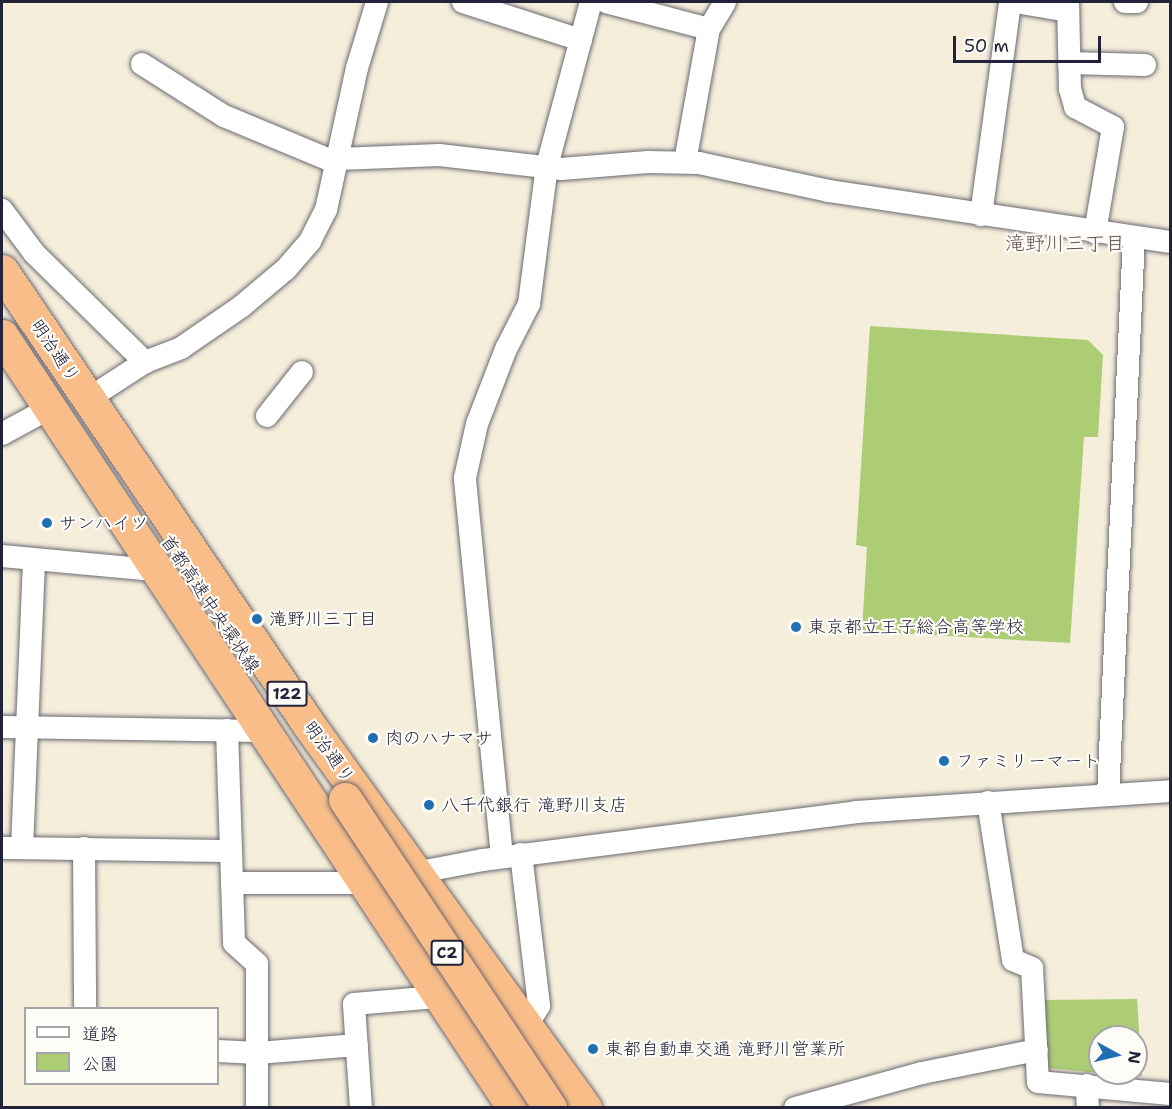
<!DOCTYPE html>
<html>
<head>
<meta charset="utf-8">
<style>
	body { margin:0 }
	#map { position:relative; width:1172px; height:1109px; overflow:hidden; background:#f4eeda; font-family:"Shantell Sans","Klee One",sans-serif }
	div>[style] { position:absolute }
	.green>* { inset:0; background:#adcd75 }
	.roads { filter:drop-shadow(0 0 2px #6c6973) drop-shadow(0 0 2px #6c6973) }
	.minor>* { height:22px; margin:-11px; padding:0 11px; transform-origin:11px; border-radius:11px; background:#fff }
	.highway>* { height:33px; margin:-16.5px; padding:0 16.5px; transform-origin:16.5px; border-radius:16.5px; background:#f8bd89 }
	.bridges { filter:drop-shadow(0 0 2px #6c6973) drop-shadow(0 0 2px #6c6973) }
	.highway-bridge>* { height:33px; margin:-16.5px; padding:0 16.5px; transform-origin:16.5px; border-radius:16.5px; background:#f8bd89 }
	.dots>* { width:16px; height:16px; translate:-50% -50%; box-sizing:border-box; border:3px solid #fdfcf7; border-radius:50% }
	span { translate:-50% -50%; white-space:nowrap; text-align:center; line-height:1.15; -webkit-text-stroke:4.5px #fdfcf7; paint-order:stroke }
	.shield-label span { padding:2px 4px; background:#fdfcf7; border:2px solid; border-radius:4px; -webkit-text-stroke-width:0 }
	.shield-label { font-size:16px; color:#22223b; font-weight:700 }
	.street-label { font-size:18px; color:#22223b }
	.poi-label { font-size:18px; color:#22223b }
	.left { translate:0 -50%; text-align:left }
	.neighbourhood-label { font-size:20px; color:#695152 }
	.frame { position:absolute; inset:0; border:3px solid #22223b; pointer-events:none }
	.legend { position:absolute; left:24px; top:1007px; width:195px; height:78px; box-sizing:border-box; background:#fdfcf7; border:2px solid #a5a5ac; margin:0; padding:8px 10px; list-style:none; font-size:18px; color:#22223b }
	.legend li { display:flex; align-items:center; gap:12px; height:30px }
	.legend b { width:30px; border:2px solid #a5a5ac }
	.north { position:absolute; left:1088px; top:1025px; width:60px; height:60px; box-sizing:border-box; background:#fdfcf7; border:2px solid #a5a5ac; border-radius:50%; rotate:98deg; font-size:16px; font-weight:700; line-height:24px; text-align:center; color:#22223b }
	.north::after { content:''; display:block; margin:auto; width:21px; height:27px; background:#1f6fb2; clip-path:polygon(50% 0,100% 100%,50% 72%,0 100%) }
	.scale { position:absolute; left:953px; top:36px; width:148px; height:27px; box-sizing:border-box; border:3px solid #22223b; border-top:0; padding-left:8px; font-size:18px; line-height:21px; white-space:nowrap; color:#22223b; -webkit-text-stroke:4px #fdfcf7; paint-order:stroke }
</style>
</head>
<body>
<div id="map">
	<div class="green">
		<i style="clip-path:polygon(870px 326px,1088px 340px,1103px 355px,1098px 437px,1084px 437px,1070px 643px,862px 631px,867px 547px,856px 545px)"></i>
		<i style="clip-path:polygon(1137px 999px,1142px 1076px,1106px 1073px,1136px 1073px,1136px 1037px,1100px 1037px,1100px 1073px,1047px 1068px,1043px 1000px)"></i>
	</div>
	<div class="roads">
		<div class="minor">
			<i style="left:463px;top:2px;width:124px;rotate:17.9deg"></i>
			<i style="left:606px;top:2px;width:106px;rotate:14.7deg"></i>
			<i style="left:1015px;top:2px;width:54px;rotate:9.6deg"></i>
			<i style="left:1068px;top:2px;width:87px;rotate:88.7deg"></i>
			<i style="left:1070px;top:89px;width:19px;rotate:74deg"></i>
			<i style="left:1075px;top:107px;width:43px;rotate:27.8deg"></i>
			<i style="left:1113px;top:127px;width:107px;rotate:99.7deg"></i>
			<i style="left:1125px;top:2px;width:12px"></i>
			<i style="left:1069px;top:63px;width:76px;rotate:1.5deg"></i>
			<i style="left:142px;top:64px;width:97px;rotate:32.4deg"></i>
			<i style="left:224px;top:116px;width:122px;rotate:22.6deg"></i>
			<i style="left:339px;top:159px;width:100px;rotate:-2.3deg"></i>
			<i style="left:439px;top:155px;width:123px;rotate:6.5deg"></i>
			<i style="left:561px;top:169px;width:87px;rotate:-4.6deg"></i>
			<i style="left:648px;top:162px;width:51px;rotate:1.1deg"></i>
			<i style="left:699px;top:163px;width:133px;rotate:12.2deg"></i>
			<i style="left:829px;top:191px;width:345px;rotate:8.5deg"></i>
			<i style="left:685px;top:162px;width:135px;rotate:-79.8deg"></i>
			<i style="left:709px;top:29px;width:31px;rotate:-59deg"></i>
			<i style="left:2px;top:210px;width:54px;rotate:53.3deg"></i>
			<i style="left:34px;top:253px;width:156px;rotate:44.5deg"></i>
			<i style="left:981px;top:215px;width:215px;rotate:-82.2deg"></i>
			<i style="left:88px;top:399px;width:68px;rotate:-33deg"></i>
			<i style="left:145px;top:362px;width:39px;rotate:-21deg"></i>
			<i style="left:181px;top:348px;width:74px;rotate:-34.5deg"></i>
			<i style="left:242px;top:306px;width:57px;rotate:-40.1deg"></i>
			<i style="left:286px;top:269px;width:37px;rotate:-49deg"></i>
			<i style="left:310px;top:241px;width:35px;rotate:-63deg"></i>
			<i style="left:326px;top:210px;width:145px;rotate:-77.7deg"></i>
			<i style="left:357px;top:68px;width:69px;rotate:-73.1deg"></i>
			<i style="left:267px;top:416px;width:56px;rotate:-51.5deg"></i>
			<i style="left:2px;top:434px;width:52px;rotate:-28.5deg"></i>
			<i style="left:2px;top:556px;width:153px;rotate:5.3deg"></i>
			<i style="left:2px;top:727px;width:262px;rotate:0.9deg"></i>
			<i style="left:227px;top:730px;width:213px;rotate:88.1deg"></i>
			<i style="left:234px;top:943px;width:31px;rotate:42deg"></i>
			<i style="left:257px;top:964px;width:144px;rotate:90deg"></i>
			<i style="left:1108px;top:795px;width:558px;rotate:-87.33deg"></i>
			<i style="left:988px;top:802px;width:160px;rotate:81deg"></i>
			<i style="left:1013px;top:960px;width:21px;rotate:23deg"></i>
			<i style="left:1032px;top:968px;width:114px;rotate:87deg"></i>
			<i style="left:1038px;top:1082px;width:133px;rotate:5.2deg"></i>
			<i style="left:2px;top:848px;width:229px;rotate:0.8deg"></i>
			<i style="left:22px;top:848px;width:288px;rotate:-87.6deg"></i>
			<i style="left:84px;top:848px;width:160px;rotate:89.6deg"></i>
			<i style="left:521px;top:854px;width:153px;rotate:83.2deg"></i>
			<i style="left:539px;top:1006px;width:22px;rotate:122deg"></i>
			<i style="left:502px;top:857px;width:381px;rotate:-95.6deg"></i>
			<i style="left:465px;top:478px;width:55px;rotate:-77.5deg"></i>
			<i style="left:477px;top:424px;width:80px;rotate:-68.9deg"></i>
			<i style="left:506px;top:349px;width:51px;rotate:-62.9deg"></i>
			<i style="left:529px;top:304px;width:139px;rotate:-82.6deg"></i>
			<i style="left:547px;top:166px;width:170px;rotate:-75deg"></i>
			<i style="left:232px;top:883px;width:130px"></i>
			<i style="left:362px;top:883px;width:123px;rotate:-10.8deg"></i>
			<i style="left:483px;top:860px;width:376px;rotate:-7.3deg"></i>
			<i style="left:856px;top:812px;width:315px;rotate:-3.8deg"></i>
			<i style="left:218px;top:1051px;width:40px;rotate:2.9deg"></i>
			<i style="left:258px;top:1053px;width:99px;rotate:-4.6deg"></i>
			<i style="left:1087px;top:1085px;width:23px;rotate:88deg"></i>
			<i style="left:361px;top:1108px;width:104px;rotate:-93.9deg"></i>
			<i style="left:354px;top:1004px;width:83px;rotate:-4.8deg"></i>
			<i style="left:795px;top:1108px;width:132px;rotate:-15.4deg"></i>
			<i style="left:922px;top:1073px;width:117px;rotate:-11.3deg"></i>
		</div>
		<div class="highway">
			<i style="left:2px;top:271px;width:548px;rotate:55.93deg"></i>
			<i style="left:309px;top:725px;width:472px;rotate:54.2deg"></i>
			<i style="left:2px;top:336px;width:926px;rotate:56.45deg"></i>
		</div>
	</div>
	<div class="bridges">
		<div class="highway-bridge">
			<i style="left:345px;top:799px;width:371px;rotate:56.4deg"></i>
		</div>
	</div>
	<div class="dots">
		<i style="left:47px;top:523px;background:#1f6fb2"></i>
		<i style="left:257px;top:619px;background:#1f6fb2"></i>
		<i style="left:796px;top:627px;background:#1f6fb2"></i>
		<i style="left:373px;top:738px;background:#1f6fb2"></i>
		<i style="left:944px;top:761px;background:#1f6fb2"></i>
		<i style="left:429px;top:805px;background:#1f6fb2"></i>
		<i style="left:593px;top:1049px;background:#1f6fb2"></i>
	</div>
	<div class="shield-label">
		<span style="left:287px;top:694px">122</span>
		<span style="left:447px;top:953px">C2</span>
	</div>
	<div class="street-label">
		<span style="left:55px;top:351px;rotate:56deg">明治通り</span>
		<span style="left:210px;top:604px;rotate:56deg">首都高速中央環状線</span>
		<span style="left:329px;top:752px;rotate:54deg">明治通り</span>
	</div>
	<div class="poi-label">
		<span class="left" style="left:59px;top:523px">サンハイツ</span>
		<span class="left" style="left:269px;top:619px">滝野川三丁目</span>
		<span class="left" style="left:808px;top:627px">東京都立王子総合高等学校</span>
		<span class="left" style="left:385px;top:738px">肉のハナマサ</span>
		<span class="left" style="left:956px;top:761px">ファミリーマート</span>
		<span class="left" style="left:441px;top:805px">八千代銀行 滝野川支店</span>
		<span class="left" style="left:605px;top:1049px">東都自動車交通 滝野川営業所</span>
	</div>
	<div class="neighbourhood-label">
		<span style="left:1065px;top:243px">滝野川三丁目</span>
	</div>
	<div class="frame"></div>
	<ul class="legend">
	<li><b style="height:8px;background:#fff"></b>道路</li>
	<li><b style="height:16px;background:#adcd75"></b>公園</li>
	</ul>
	<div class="north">N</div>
	<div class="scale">50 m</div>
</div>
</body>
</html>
